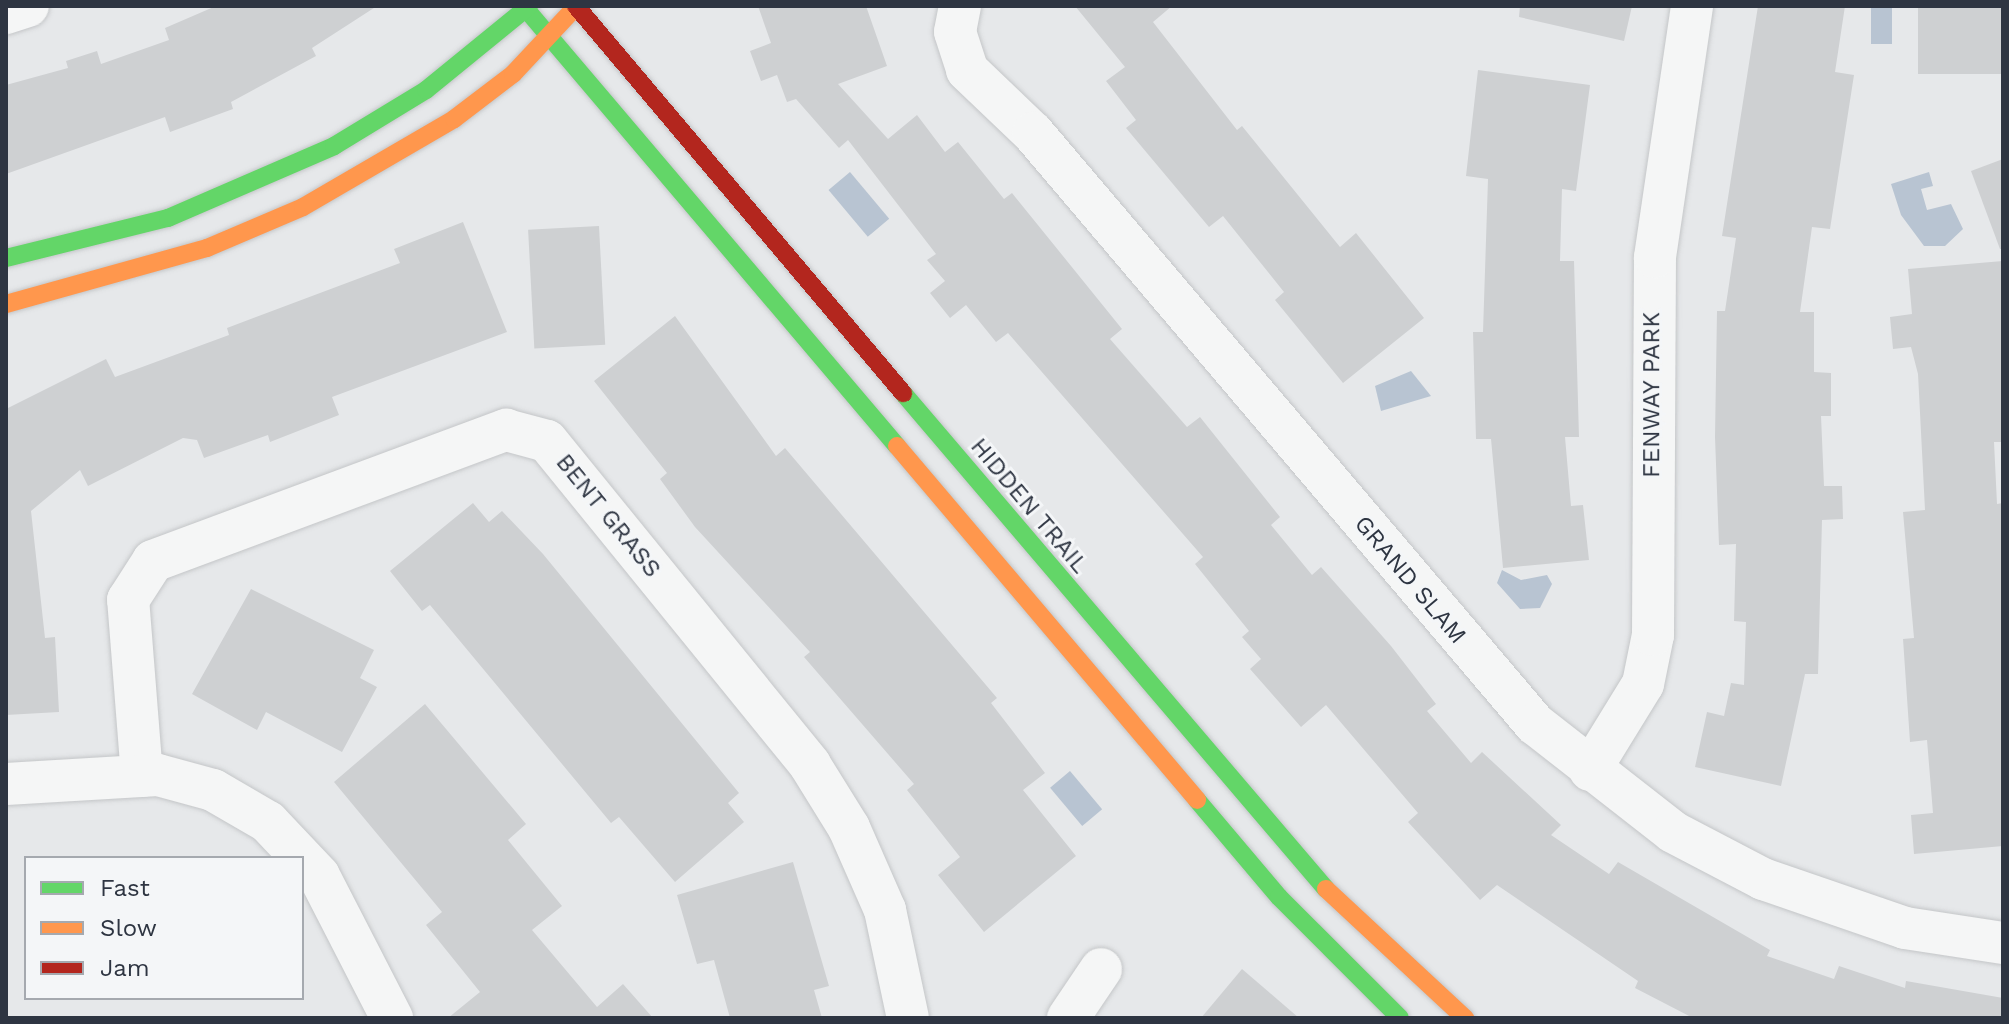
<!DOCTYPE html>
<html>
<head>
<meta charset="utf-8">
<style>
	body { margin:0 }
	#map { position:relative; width:2009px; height:1024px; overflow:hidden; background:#e6e8ea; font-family:"Work Sans",sans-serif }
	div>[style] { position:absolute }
	.water>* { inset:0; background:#b8c4d2; transform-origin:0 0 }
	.building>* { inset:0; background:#ced0d2; transform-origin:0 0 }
	.roads { filter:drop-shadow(0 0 2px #c4c6c8) drop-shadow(0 0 2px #c4c6c8) }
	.street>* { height:42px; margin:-21px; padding:0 21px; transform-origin:21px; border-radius:21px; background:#f5f6f6 }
	.fast>* { height:18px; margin:-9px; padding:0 9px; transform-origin:9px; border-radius:9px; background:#63d668 }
	.slow>* { height:18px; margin:-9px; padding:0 9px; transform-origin:9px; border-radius:9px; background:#ff974d }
	.jam>* { height:18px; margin:-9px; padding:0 9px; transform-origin:9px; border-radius:9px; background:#b3261e }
	span { translate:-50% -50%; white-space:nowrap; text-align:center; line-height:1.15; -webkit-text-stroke:6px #f4f6f8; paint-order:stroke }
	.street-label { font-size:24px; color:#2e3542 }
	.frame { position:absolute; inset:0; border:8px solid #2e3542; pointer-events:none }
	.legend { position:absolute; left:24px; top:856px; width:280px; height:144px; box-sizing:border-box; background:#f4f6f8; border:2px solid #a5a9af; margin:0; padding:10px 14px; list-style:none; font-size:24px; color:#2e3542 }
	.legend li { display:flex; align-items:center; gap:16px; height:40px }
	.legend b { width:40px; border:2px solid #a5a9af }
</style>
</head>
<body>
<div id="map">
	<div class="water">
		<i style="left:1871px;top:6px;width:21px;height:38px"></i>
		<i style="left:850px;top:172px;width:61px;height:28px;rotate:50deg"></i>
		<i style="clip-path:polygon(1929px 172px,1933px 186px,1921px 189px,1927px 210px,1951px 204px,1963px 229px,1945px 246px,1924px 246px,1901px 215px,1891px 184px)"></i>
		<i style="clip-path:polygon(1411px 371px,1431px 396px,1381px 411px,1375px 386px)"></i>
		<i style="clip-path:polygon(1502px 570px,1521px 580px,1547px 575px,1552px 584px,1540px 608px,1520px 609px,1497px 583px)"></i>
		<i style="left:1070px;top:771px;width:50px;height:26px;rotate:50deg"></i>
	</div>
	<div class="building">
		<i style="clip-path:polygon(216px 6px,377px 6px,312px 48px,316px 56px,231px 102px,233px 109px,170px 132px,165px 117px,6px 174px,6px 85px,68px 68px,66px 61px,97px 51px,101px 64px,169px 40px,165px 28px)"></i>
		<i style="clip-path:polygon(758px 6px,866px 6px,887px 66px,838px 84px,888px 139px,917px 115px,945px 152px,958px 142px,1004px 199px,1012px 193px,1122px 329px,1110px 339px,1187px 427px,1200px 417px,1280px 517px,1271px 525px,1312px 575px,1321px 567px,1391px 646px,1436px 704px,1427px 711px,1471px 763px,1482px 752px,1561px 825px,1551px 835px,1609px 874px,1618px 862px,1770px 950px,1767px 956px,1834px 979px,1839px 966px,1905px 988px,1906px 981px,2003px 998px,2003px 1018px,1693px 1018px,1635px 988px,1638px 981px,1497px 885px,1480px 900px,1408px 822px,1418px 813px,1326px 705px,1301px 727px,1250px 669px,1261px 659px,1242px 637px,1249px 631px,1195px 564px,1203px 557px,1008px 333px,996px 342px,966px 305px,950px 318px,930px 293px,945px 281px,927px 260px,936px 254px,848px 140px,839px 148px,796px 99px,787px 102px,777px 75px,761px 81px,750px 51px,771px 43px)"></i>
		<i style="clip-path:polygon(1075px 6px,1172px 6px,1153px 22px,1237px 130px,1242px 126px,1340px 247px,1356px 233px,1424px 318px,1343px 383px,1275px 300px,1284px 292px,1223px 216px,1209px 227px,1126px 128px,1136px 120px,1106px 81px,1125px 67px)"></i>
		<i style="clip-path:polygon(1520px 6px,1632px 6px,1624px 41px,1519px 17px)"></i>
		<i style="clip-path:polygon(1758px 6px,1845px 6px,1835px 72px,1854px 75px,1830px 229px,1812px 227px,1800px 312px,1814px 312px,1814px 372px,1831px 373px,1831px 416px,1821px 416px,1824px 486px,1842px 486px,1843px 519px,1822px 520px,1818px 674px,1805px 674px,1781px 786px,1695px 767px,1707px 712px,1724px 716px,1731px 683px,1744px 685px,1746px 622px,1734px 621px,1736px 544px,1719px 545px,1715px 437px,1717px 311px,1725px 311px,1736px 238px,1722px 236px)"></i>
		<i style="left:1918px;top:6px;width:85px;height:68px"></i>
		<i style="clip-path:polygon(1478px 70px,1590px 85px,1576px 191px,1562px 189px,1560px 261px,1574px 261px,1579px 437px,1565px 437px,1571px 506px,1583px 505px,1589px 560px,1503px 568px,1491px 439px,1476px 439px,1473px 332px,1483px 332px,1488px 179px,1466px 176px)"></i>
		<i style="clip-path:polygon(2003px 159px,2003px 249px,2000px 249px,1971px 171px)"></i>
		<i style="clip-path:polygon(463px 222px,507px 332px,332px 397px,339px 415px,270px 442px,268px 435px,204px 458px,197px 440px,183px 438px,88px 486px,80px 470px,31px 511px,45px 638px,55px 637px,59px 712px,6px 715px,6px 409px,106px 359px,115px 377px,229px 335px,227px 328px,400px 263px,394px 249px)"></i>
		<i style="left:599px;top:226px;width:119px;height:71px;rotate:87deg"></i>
		<i style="clip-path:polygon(2003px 261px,2003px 442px,1994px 442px,1997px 504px,2003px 503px,2003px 846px,1914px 854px,1911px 815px,1933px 813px,1927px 740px,1910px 742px,1903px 639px,1914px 638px,1903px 512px,1925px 510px,1918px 374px,1911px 347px,1893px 349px,1890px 317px,1912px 314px,1908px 269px)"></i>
		<i style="clip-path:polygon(675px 316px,776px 456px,785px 448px,997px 698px,991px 703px,1045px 773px,1023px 790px,1076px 856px,984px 932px,938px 875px,960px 857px,907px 790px,914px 784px,804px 657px,810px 652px,695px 527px,660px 479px,667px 473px,594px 381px)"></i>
		<i style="clip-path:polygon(473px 503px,489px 522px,502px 511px,543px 554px,739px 793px,728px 803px,744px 822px,675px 882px,619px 817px,611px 823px,430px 605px,422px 611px,390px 571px)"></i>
		<i style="clip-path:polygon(251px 589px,374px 650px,360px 678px,377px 687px,342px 752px,266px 712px,257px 730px,192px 694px)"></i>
		<i style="clip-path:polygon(425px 704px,526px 824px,508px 840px,562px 906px,532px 930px,597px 1007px,623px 984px,653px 1018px,448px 1018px,480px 992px,426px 925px,442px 912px,334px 782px)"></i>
		<i style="clip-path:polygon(793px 862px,829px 986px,814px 990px,822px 1018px,730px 1018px,714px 960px,697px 964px,677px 895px)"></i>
		<i style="clip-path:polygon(1242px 969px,1299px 1018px,1201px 1018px)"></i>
	</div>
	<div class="roads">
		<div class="street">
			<i style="left:960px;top:6px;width:26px;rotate:101deg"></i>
			<i style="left:955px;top:32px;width:40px;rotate:72deg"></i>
			<i style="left:967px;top:70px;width:91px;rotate:43.7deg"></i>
			<i style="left:1033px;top:133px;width:775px;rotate:49.66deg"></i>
			<i style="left:1535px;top:724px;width:175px;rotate:38deg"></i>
			<i style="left:1673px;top:832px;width:102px;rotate:27.6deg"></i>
			<i style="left:1763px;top:879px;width:150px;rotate:19deg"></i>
			<i style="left:1905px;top:928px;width:99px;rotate:8.7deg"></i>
			<i style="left:6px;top:13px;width:23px;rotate:-18deg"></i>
			<i style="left:1590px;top:770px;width:101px;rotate:-58.4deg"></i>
			<i style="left:1643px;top:684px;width:50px;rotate:-78.5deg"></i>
			<i style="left:1653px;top:635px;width:378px;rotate:-89.7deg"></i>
			<i style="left:1655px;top:257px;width:254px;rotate:-81.6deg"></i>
			<i style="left:142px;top:776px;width:177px;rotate:-94.5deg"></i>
			<i style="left:128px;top:600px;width:46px;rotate:-57.3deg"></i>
			<i style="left:153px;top:561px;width:377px;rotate:-20.4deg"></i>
			<i style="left:506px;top:430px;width:42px;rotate:15deg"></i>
			<i style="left:547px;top:441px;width:417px;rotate:50.9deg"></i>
			<i style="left:810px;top:765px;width:74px;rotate:58.2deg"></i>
			<i style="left:849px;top:828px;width:90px;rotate:66.3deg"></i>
			<i style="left:885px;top:910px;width:110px;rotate:78deg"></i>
			<i style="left:6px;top:784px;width:152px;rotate:-3.4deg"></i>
			<i style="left:158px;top:775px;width:57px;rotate:15.3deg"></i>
			<i style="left:213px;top:790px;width:64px;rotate:30.2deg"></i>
			<i style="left:268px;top:822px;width:74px;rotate:46.6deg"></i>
			<i style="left:319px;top:876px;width:160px;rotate:62.8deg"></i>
			<i style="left:1068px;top:1018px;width:59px;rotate:-56deg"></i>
		</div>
		<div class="fast">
			<i style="left:526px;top:9px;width:573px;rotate:49.67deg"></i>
			<i style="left:6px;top:258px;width:167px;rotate:-13.9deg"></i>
			<i style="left:168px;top:218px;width:181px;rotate:-23.4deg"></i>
			<i style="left:334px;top:146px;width:108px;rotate:-31.3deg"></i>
			<i style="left:426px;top:90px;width:133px;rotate:-39.2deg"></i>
			<i style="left:903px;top:393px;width:652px;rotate:49.54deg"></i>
			<i style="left:1197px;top:800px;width:127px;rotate:49.8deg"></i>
			<i style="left:1279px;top:897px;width:171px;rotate:45deg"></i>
		</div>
		<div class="slow">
			<i style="left:6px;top:304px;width:209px;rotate:-15.6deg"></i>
			<i style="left:207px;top:248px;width:104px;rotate:-23.1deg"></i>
			<i style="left:303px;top:207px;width:175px;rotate:-30.2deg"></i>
			<i style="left:454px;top:119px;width:74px;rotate:-37.3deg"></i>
			<i style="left:513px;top:74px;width:83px;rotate:-46.9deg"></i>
			<i style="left:897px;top:446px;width:464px;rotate:49.7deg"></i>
			<i style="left:1326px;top:889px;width:190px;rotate:42.9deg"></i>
		</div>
		<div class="jam">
			<i style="left:576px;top:6px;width:507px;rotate:49.8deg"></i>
		</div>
	</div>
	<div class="street-label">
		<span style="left:1652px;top:395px;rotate:-90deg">FENWAY PARK</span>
		<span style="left:1029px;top:506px;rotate:50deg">HIDDEN TRAIL</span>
		<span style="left:608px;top:516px;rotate:51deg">BENT GRASS</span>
		<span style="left:1410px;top:580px;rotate:50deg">GRAND SLAM</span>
	</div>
	<div class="frame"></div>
	<ul class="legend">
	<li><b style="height:10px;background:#63d668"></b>Fast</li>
	<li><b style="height:10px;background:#ff974d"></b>Slow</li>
	<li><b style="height:10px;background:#b3261e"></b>Jam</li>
	</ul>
</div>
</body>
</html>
